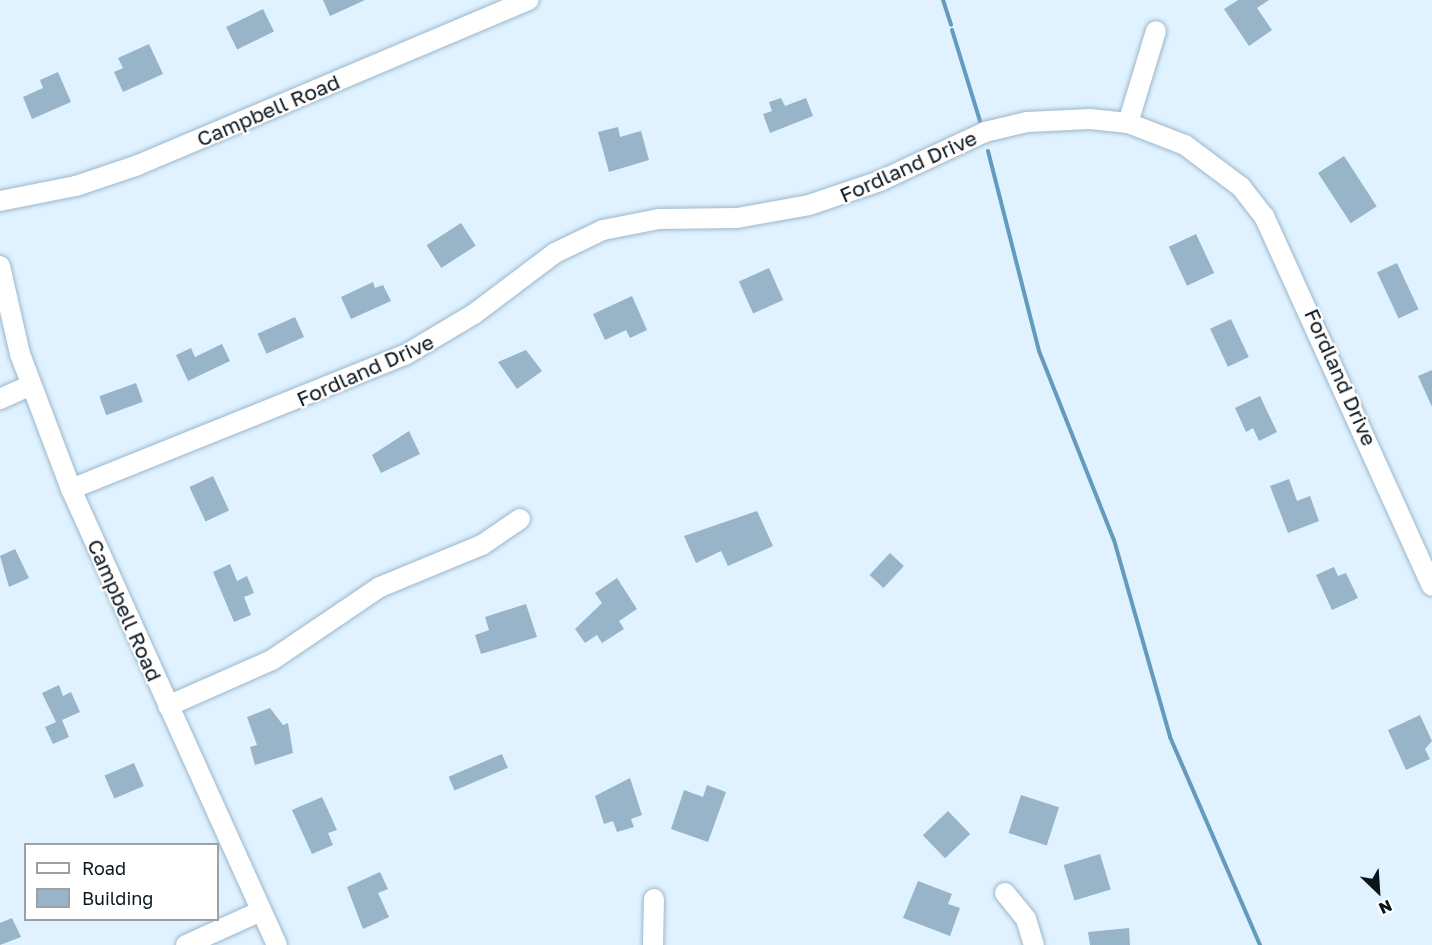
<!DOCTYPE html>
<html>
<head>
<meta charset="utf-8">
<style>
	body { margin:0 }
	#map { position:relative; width:1432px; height:945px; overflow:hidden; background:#e0f2ff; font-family:"Golos Text",sans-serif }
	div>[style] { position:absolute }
	.stream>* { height:4px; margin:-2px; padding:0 2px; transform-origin:2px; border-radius:2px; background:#649abe }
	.building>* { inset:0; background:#97b4c8; transform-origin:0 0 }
	.roads { filter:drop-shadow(0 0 2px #9bb7cb) drop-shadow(0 0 2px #9bb7cb) }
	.minor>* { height:20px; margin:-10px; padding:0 10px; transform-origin:10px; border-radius:10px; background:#fff }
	span { translate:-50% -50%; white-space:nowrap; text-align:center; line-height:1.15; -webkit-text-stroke:4.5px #fff; paint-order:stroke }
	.street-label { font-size:21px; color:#0b151c }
	.legend { position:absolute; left:24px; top:843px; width:195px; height:78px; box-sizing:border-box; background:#fff; border:2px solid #9da1a4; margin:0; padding:8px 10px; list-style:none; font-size:18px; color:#0b151c }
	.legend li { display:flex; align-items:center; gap:12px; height:30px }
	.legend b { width:30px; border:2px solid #9da1a4 }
	.north { position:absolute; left:1348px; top:861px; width:60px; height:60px; -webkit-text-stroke:4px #fff; paint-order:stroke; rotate:155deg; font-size:16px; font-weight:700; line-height:24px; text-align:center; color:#0b151c }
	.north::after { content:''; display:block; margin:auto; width:21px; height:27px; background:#0b151c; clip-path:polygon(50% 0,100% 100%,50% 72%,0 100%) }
</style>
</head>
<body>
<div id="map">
	<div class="stream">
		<i style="left:943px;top:0;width:26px;rotate:72deg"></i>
		<i style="left:952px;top:30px;width:98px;rotate:72.9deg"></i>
		<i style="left:988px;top:151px;width:206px;rotate:75.7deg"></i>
		<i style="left:1039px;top:351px;width:203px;rotate:68.4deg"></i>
		<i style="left:1114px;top:540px;width:205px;rotate:74.1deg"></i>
		<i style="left:1170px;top:737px;width:227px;rotate:66.6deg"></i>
	</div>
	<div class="building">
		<i style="clip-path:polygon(323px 0,365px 0,330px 16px)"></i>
		<i style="clip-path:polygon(1238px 0,1269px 0,1257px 8px,1272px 30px,1249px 46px,1224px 9px)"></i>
		<i style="left:263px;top:9px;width:25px;height:41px;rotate:64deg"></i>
		<i style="clip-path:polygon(149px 44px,163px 74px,123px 92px,114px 72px,123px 68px,118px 58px)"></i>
		<i style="clip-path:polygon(58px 72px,71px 102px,32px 119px,23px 97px,43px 88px,40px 80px)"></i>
		<i style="clip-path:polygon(781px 98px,785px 106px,806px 98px,813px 116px,770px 133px,763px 114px,772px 111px,769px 102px)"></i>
		<i style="clip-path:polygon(618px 127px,620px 137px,641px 131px,649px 160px,609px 172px,598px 132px)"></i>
		<i style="left:1344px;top:156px;width:60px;height:31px;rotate:57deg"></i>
		<i style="left:461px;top:223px;width:27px;height:41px;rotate:57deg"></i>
		<i style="left:1196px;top:234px;width:43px;height:30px;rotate:65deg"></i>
		<i style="left:1397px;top:263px;width:51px;height:22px;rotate:65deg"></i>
		<i style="left:769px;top:268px;width:35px;height:33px;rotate:66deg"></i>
		<i style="clip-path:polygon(373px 282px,375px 288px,383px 285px,391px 301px,351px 319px,341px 297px)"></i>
		<i style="clip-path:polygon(632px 296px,647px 330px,630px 338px,626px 330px,605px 340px,593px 314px)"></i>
		<i style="left:295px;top:317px;width:22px;height:41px;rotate:66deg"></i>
		<i style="left:1231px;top:319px;width:42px;height:23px;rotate:65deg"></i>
		<i style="clip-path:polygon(222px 344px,230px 361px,188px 381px,176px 355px,191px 348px,195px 357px)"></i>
		<i style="clip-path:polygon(526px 350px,542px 371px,517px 389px,498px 362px)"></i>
		<i style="clip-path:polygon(1432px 370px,1432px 407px,1418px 376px)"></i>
		<i style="left:136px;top:383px;width:20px;height:39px;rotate:70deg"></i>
		<i style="clip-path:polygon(1260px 396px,1277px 432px,1259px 441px,1253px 428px,1246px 432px,1235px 408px)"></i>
		<i style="clip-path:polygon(409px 431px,420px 454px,381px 473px,372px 455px)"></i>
		<i style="left:213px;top:476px;width:38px;height:26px;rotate:65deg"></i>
		<i style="clip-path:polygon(1289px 479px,1297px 501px,1310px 496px,1319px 521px,1288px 533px,1270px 486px)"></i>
		<i style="clip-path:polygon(757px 511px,773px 546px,728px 566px,721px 551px,696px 563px,684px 536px)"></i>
		<i style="clip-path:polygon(15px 549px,29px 578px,9px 587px,0 556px)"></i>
		<i style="left:890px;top:553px;width:19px;height:30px;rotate:43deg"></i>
		<i style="clip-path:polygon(230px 564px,237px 581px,247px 576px,254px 593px,244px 597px,251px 615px,234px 622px,213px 572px)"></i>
		<i style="clip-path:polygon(1334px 567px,1338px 576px,1346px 573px,1358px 598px,1332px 610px,1316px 575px)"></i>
		<i style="clip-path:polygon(617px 578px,637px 609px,619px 621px,624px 629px,602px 643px,597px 635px,585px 643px,575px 629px,602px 603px,595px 593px)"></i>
		<i style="clip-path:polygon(526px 604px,537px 637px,481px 654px,475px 635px,489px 630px,485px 617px)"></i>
		<i style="clip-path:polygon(59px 685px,63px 696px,71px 692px,80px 712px,62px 720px,69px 737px,53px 744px,45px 727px,56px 722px,42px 693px)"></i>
		<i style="clip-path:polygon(270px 708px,283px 725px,288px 723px,293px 753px,255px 765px,250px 747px,257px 745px,247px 717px)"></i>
		<i style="clip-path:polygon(1420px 715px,1432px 741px,1425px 749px,1430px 759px,1406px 770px,1388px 730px)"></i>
		<i style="left:502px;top:754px;width:15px;height:58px;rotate:67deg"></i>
		<i style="left:134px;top:763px;width:25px;height:32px;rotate:67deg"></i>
		<i style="clip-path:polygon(630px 778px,642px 815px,631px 819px,634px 827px,617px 832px,613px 821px,604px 824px,595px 796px)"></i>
		<i style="clip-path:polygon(707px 785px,726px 792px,708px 842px,671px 829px,684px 790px,703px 797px)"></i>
		<i style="left:1021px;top:795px;width:40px;height:40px;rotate:18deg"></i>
		<i style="clip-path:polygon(322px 797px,337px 830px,328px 833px,333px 845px,312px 854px,292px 810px)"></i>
		<i style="left:948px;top:811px;width:32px;height:35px;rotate:46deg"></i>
		<i style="left:1100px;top:854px;width:37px;height:38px;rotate:73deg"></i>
		<i style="clip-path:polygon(380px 872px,388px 889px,378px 893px,389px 917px,363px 929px,347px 887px)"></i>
		<i style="clip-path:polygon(918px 881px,952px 894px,948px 904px,960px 908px,950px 936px,903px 918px)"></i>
		<i style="clip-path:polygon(12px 918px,21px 937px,0 945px,0 923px)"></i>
		<i style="clip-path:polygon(1129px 928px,1130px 945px,1090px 945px,1088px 932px)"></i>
	</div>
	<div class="roads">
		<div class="minor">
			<i style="left:1128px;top:123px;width:96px;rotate:-73.1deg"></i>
			<i style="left:0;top:201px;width:77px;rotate:-11.2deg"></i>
			<i style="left:76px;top:186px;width:65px;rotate:-18.7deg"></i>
			<i style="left:138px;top:165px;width:424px;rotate:-22.9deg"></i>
			<i style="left:0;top:266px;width:90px;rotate:77.2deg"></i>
			<i style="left:20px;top:354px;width:144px;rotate:69.3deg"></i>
			<i style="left:71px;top:489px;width:500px;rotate:65.69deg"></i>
			<i style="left:0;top:399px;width:34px;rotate:-24deg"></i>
			<i style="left:71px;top:489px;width:360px;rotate:-21.9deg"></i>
			<i style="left:405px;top:355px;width:80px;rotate:-30.7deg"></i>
			<i style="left:474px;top:314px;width:101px;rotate:-37deg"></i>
			<i style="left:555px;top:253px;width:53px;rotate:-25.6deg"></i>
			<i style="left:603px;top:230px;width:57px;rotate:-11.1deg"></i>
			<i style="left:659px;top:219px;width:78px;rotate:-0.7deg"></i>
			<i style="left:737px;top:218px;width:73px;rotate:-10.2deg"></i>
			<i style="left:809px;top:205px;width:75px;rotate:-18.7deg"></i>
			<i style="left:880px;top:181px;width:116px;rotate:-25deg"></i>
			<i style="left:985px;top:132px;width:43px;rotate:-13.4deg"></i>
			<i style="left:1027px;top:122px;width:63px;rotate:-2.7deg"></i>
			<i style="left:1090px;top:119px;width:38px;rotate:6deg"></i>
			<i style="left:1128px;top:123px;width:61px;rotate:21.1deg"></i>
			<i style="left:1185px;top:145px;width:70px;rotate:36.9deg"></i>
			<i style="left:1241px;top:187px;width:37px;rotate:52deg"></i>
			<i style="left:1264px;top:216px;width:406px;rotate:65.6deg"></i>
			<i style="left:168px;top:706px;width:114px;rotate:-23.9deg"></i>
			<i style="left:272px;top:660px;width:130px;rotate:-34.1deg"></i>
			<i style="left:380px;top:587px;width:110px;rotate:-22.4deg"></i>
			<i style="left:482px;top:545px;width:46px;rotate:-34.4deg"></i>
			<i style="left:1005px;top:893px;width:33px;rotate:51deg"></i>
			<i style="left:1026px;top:919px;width:27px;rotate:73deg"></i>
			<i style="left:186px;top:945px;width:82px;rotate:-24.4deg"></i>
			<i style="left:653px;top:945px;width:46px;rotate:-88.8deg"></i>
		</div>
	</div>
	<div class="street-label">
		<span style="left:268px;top:110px;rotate:-23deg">Campbell Road</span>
		<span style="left:908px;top:166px;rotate:-24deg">Fordland Drive</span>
		<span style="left:365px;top:370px;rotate:-24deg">Fordland Drive</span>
		<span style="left:1341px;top:377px;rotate:66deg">Fordland Drive</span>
		<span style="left:125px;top:610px;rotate:66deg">Campbell Road</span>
	</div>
	<ul class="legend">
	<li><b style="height:8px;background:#fff"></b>Road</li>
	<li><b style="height:16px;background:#97b4c8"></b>Building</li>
	</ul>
	<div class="north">N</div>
</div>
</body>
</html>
